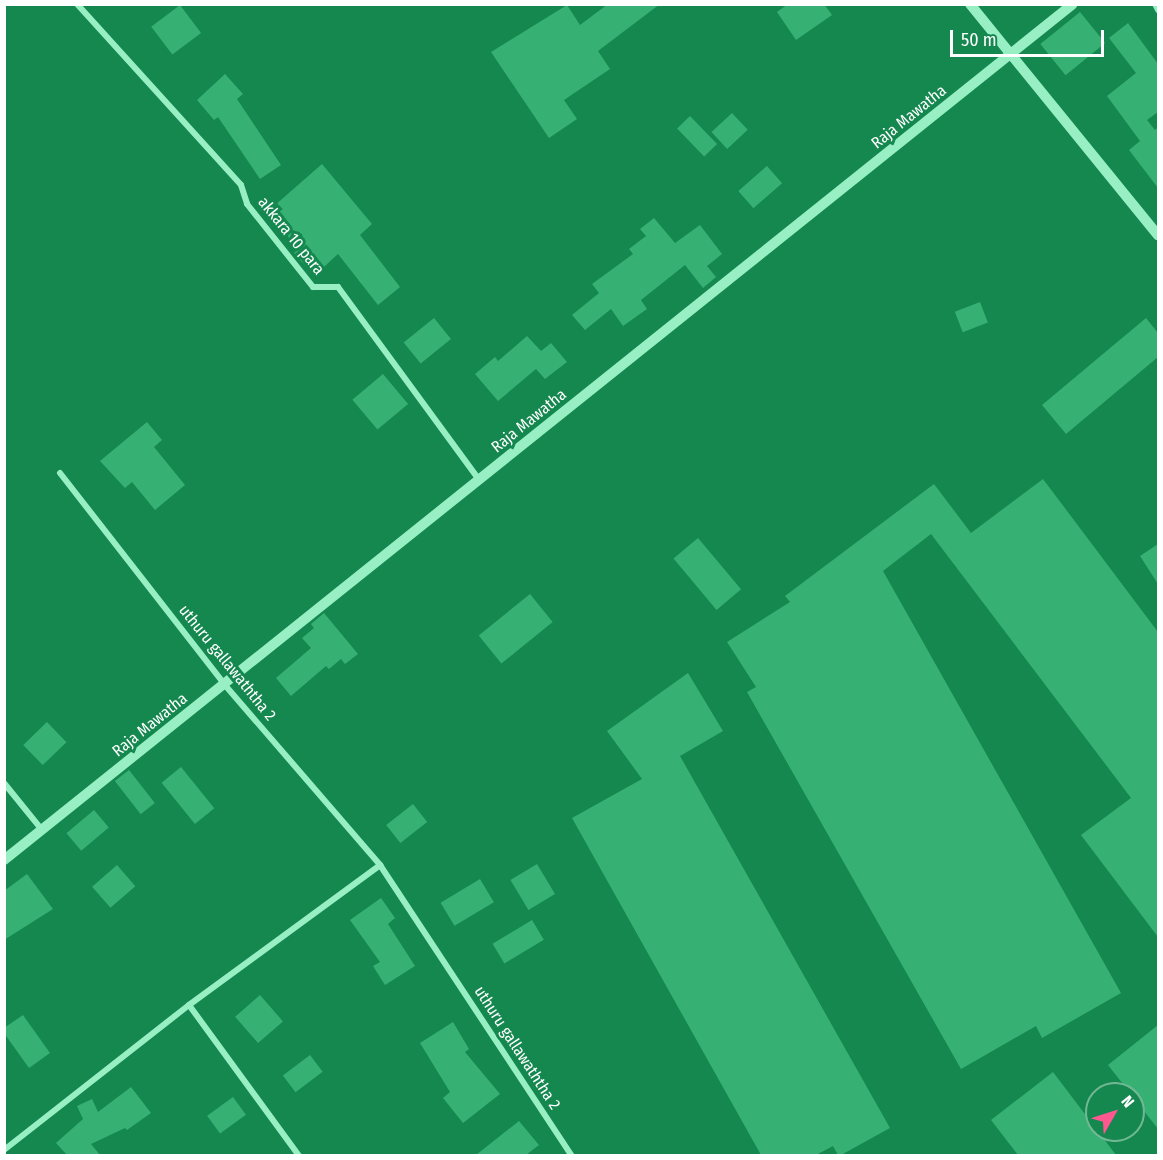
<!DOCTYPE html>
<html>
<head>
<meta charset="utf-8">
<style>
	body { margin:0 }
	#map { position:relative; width:1163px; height:1160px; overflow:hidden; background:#14884f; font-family:"Fira Sans Condensed",sans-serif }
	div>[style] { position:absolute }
	.building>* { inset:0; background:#37b074; transform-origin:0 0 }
	.minor>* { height:6px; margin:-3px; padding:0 3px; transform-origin:3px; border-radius:3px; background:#99efc4 }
	.tertiary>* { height:10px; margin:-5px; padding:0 5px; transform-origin:5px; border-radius:5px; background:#99efc4 }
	span { translate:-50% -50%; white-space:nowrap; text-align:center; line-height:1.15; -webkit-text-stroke:6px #14884f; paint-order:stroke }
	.street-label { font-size:16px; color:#fff }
	.frame { position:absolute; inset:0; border:6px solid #fff; pointer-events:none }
	.north { position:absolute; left:1085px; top:1082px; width:60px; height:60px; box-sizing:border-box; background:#14884f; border:2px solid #72b895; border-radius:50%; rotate:51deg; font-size:16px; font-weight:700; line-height:24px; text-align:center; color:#fff }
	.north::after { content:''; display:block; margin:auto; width:21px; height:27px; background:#ff5891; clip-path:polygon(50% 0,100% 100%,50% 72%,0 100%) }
	.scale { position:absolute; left:950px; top:30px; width:154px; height:27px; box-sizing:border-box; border:3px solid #fff; border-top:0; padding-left:8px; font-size:18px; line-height:21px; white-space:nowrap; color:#fff; -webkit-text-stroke:4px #14884f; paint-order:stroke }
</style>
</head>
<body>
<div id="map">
	<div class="building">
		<i style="clip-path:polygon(608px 4px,660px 4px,598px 51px,610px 69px,564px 100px,577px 119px,549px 138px,491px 52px,567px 5px,580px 25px)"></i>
		<i style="clip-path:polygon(788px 4px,824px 4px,832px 15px,796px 40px,777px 12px)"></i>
		<i style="left:180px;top:5px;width:35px;height:36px;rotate:53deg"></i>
		<i style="left:1080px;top:12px;width:40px;height:51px;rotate:51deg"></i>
		<i style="clip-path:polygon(1128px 23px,1158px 64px,1158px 112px,1147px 120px,1155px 130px,1158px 127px,1158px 188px,1129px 150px,1140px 141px,1107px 96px,1136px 73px,1109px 38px)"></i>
		<i style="clip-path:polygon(225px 74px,243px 94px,237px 99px,281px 165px,260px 179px,218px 117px,214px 120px,197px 100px)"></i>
		<i style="left:732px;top:113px;width:23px;height:28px;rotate:47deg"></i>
		<i style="left:690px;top:116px;width:39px;height:18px;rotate:46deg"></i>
		<i style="clip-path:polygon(322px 164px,372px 224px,360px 235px,400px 287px,378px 305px,338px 254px,314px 276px,294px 253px,299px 249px,266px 213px)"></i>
		<i style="left:767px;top:166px;width:23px;height:38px;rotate:49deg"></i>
		<i style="clip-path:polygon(654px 218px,675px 243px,700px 225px,722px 254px,707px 266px,716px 277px,703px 288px,685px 265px,641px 300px,647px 309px,623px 326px,611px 309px,585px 330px,572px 315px,599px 293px,592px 284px,633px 254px,629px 249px,646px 236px,640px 229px)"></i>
		<i style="left:980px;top:302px;width:22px;height:27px;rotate:69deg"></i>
		<i style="left:434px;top:318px;width:27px;height:39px;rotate:51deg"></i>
		<i style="clip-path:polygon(1146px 318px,1158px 333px,1158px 357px,1066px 434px,1042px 405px)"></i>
		<i style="clip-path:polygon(527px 336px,541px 351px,551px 343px,567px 362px,545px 379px,536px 369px,498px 401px,475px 374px,495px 357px,498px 361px)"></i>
		<i style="left:383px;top:374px;width:39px;height:40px;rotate:50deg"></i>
		<i style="clip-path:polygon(147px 422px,162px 440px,154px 447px,185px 485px,155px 510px,132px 482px,125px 488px,100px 461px)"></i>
		<i style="clip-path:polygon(1043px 479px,1158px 632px,1158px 937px,1081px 835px,1131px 798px,931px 534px,883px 571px,1121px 993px,1042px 1038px,1036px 1026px,961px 1069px,747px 692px,756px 687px,727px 642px,790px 602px,785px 596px,934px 484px,971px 533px)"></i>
		<i style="left:698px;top:538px;width:67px;height:32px;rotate:50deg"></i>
		<i style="clip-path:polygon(1158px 544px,1158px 584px,1140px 556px)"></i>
		<i style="left:530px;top:594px;width:36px;height:66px;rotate:51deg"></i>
		<i style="clip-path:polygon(324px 613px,358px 654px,345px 664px,341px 659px,329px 669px,326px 666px,291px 696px,276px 678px,311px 648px,302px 638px,314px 628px,311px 624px)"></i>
		<i style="clip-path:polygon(688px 673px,723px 731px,680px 756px,890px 1128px,841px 1155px,838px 1155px,833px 1146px,816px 1155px,761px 1155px,572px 818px,642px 779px,607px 731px)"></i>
		<i style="left:47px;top:722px;width:28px;height:33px;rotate:46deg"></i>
		<i style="left:181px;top:767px;width:53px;height:25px;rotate:51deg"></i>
		<i style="left:129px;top:770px;width:42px;height:18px;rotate:52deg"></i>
		<i style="left:413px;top:804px;width:23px;height:34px;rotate:52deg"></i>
		<i style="left:94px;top:810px;width:23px;height:36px;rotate:50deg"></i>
		<i style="left:537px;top:864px;width:35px;height:31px;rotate:59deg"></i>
		<i style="left:117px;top:865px;width:28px;height:33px;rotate:49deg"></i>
		<i style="clip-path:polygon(27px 874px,53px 909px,4px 940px,4px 891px)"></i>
		<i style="left:480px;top:879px;width:27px;height:46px;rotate:59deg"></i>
		<i style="clip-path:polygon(381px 898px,395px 918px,388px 924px,415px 966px,385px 985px,373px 966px,380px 962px,350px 920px)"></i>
		<i style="left:532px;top:920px;width:23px;height:46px;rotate:59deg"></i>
		<i style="left:260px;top:995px;width:35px;height:33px;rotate:49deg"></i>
		<i style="clip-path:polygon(23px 1015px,50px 1053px,29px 1068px,4px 1033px,4px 1028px)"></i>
		<i style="clip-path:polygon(453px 1022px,469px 1049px,465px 1052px,500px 1094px,463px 1123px,443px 1098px,450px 1092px,420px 1043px)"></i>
		<i style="clip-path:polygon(1158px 1025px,1158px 1129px,1108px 1065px)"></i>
		<i style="left:310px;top:1055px;width:21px;height:34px;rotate:53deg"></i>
		<i style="clip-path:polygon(1053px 1072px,1097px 1130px,1116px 1155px,1018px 1155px,991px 1120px)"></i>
		<i style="clip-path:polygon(131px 1087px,151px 1113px,127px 1130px,125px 1128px,91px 1144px,100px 1155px,67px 1155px,56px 1143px,83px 1119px,77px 1106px,92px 1099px,98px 1112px)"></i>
		<i style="left:233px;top:1097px;width:22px;height:32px;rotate:54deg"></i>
		<i style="clip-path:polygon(519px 1121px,539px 1145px,526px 1155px,476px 1155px)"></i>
	</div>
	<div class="minor">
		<i style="left:77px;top:4px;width:244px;rotate:47.8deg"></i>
		<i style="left:241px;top:185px;width:20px;rotate:72deg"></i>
		<i style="left:247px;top:204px;width:106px;rotate:51.5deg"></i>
		<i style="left:313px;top:287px;width:25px"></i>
		<i style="left:338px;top:287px;width:239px;rotate:53.8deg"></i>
		<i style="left:1155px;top:4px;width:7px;rotate:63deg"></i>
		<i style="left:60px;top:473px;width:267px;rotate:52.1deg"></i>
		<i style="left:224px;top:684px;width:239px;rotate:49.2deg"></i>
		<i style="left:4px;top:783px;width:60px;rotate:51deg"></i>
		<i style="left:189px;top:1005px;width:187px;rotate:53.9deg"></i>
		<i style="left:4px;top:1150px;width:235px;rotate:-38.1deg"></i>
		<i style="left:189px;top:1005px;width:237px;rotate:-36.2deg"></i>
		<i style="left:380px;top:865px;width:349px;rotate:56.6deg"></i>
	</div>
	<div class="tertiary">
		<i style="left:970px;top:4px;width:298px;rotate:50.9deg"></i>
		<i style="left:4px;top:860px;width:1369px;rotate:-38.69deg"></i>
	</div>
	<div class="street-label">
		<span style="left:909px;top:117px;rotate:-39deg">Raja Mawatha</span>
		<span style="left:291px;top:236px;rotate:51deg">akkara 10 para</span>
		<span style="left:529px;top:421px;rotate:-39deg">Raja Mawatha</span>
		<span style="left:227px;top:663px;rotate:51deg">uthuru gallawaththa 2</span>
		<span style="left:150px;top:725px;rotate:-39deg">Raja Mawatha</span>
		<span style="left:517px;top:1048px;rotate:57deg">uthuru gallawaththa 2</span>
	</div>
	<div class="frame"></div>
	<div class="north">N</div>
	<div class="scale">50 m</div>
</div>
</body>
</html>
